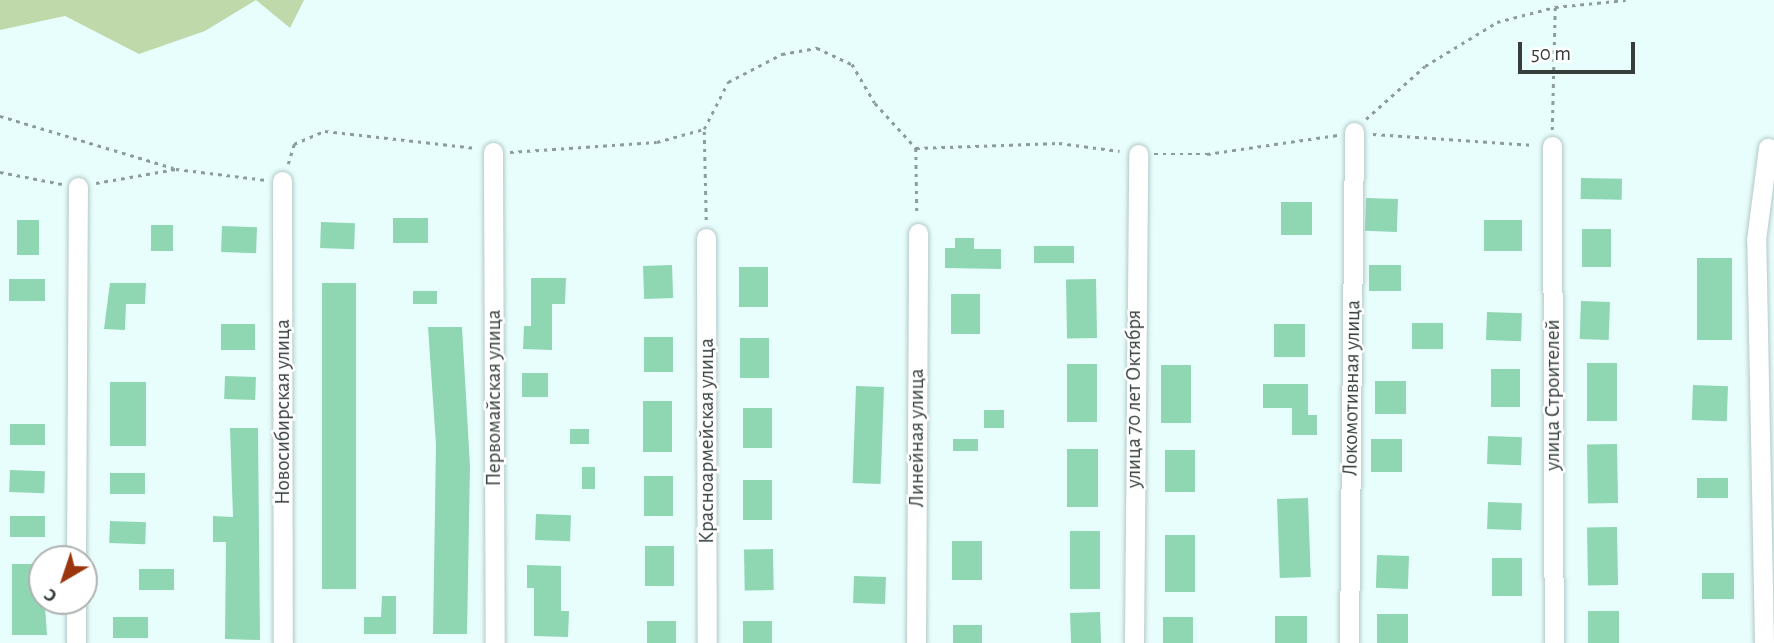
<!DOCTYPE html>
<html>
<head>
<meta charset="utf-8">
<style>
	body { margin:0 }
	#map { position:relative; width:1774px; height:643px; overflow:hidden; background:#e8fefd; font-family:"Alegreya Sans",sans-serif }
	div>[style] { position:absolute }
	.green>* { inset:0; background:#c0d9ab }
	.building>* { inset:0; background:#8fd6b2; transform-origin:0 0 }
	.path>* { height:2.5px; margin-top:-1.25px; transform-origin:0; background:repeating-linear-gradient(90deg,#8d9c9b 0 3.5px,transparent 0 8.5px) }
	.roads { filter:drop-shadow(0 0 2px #b2c8c6) drop-shadow(0 0 2px #b2c8c6) }
	.street>* { height:19px; margin:-9.5px; padding:0 9.5px; transform-origin:9.5px; border-radius:9.5px; background:#fff }
	span { translate:-50% -50%; white-space:nowrap; text-align:center; line-height:1.15; -webkit-text-stroke:5px #fff; paint-order:stroke }
	.street-label { font-size:21px; color:#353e3d }
	.north { position:absolute; left:28px; top:545px; width:70px; height:70px; box-sizing:border-box; background:#fff; border:2px solid #aeb2b1; border-radius:50%; rotate:219deg; font-size:19px; font-weight:700; line-height:28px; text-align:center; color:#353e3d }
	.north::after { content:''; display:block; margin:auto; width:24px; height:32px; background:#9b350d; clip-path:polygon(50% 0,100% 100%,50% 72%,0 100%) }
	.scale { position:absolute; left:1518px; top:42px; width:117px; height:32px; box-sizing:border-box; border:4px solid #353e3d; border-top:0; padding-left:9px; font-size:21px; line-height:24px; white-space:nowrap; color:#353e3d; -webkit-text-stroke:5px #fff; paint-order:stroke }
</style>
</head>
<body>
<div id="map">
	<div class="green">
		<i style="clip-path:polygon(0 0,304px 0,290px 28px,256px 0,205px 31px,139px 54px,65px 16px,0 30px)"></i>
	</div>
	<div class="building">
		<i style="left:1581px;top:178px;width:41px;height:21px;rotate:1deg"></i>
		<i style="left:1398px;top:199px;width:33px;height:32px;rotate:92deg"></i>
		<i style="left:1312px;top:202px;width:33px;height:31px;rotate:90deg"></i>
		<i style="left:393px;top:218px;width:35px;height:25px"></i>
		<i style="left:17px;top:220px;width:22px;height:35px"></i>
		<i style="left:1522px;top:220px;width:31px;height:38px;rotate:90deg"></i>
		<i style="left:321px;top:222px;width:34px;height:26px;rotate:2deg"></i>
		<i style="left:151px;top:225px;width:22px;height:26px"></i>
		<i style="left:222px;top:226px;width:35px;height:26px;rotate:2deg"></i>
		<i style="left:1582px;top:229px;width:29px;height:38px"></i>
		<i style="clip-path:polygon(955px 238px,974px 238px,974px 249px,1001px 249px,1001px 269px,945px 268px,945px 248px,955px 248px)"></i>
		<i style="left:1034px;top:246px;width:40px;height:17px"></i>
		<i style="left:1697px;top:258px;width:35px;height:82px"></i>
		<i style="left:672px;top:265px;width:33px;height:29px;rotate:88deg"></i>
		<i style="left:1369px;top:265px;width:32px;height:26px"></i>
		<i style="left:739px;top:267px;width:29px;height:40px"></i>
		<i style="clip-path:polygon(531px 278px,566px 278px,565px 304px,552px 304px,552px 350px,523px 349px,524px 326px,531px 326px)"></i>
		<i style="left:9px;top:279px;width:36px;height:22px"></i>
		<i style="left:1096px;top:279px;width:59px;height:30px;rotate:89deg"></i>
		<i style="clip-path:polygon(110px 283px,146px 283px,145px 304px,126px 304px,125px 330px,104px 329px)"></i>
		<i style="left:322px;top:283px;width:34px;height:306px"></i>
		<i style="left:413px;top:291px;width:24px;height:13px"></i>
		<i style="left:951px;top:294px;width:29px;height:40px"></i>
		<i style="left:1581px;top:301px;width:29px;height:38px;rotate:2deg"></i>
		<i style="left:1487px;top:312px;width:35px;height:28px;rotate:2deg"></i>
		<i style="left:1412px;top:323px;width:31px;height:26px"></i>
		<i style="left:221px;top:324px;width:34px;height:26px"></i>
		<i style="left:1274px;top:324px;width:31px;height:33px"></i>
		<i style="clip-path:polygon(428px 327px,462px 327px,470px 466px,467px 634px,433px 634px,436px 445px)"></i>
		<i style="left:644px;top:337px;width:29px;height:35px"></i>
		<i style="left:740px;top:338px;width:29px;height:40px"></i>
		<i style="left:1587px;top:363px;width:30px;height:58px"></i>
		<i style="left:1067px;top:364px;width:30px;height:58px"></i>
		<i style="left:1161px;top:365px;width:30px;height:58px"></i>
		<i style="left:1491px;top:369px;width:29px;height:38px"></i>
		<i style="left:522px;top:373px;width:26px;height:24px"></i>
		<i style="left:225px;top:376px;width:31px;height:23px;rotate:2deg"></i>
		<i style="left:1375px;top:381px;width:31px;height:33px"></i>
		<i style="left:110px;top:382px;width:36px;height:64px"></i>
		<i style="clip-path:polygon(1263px 384px,1308px 384px,1308px 415px,1317px 415px,1317px 435px,1292px 435px,1292px 408px,1263px 408px)"></i>
		<i style="left:1693px;top:385px;width:35px;height:35px;rotate:2deg"></i>
		<i style="left:856px;top:386px;width:28px;height:97px;rotate:2deg"></i>
		<i style="left:643px;top:401px;width:29px;height:51px"></i>
		<i style="left:772px;top:408px;width:40px;height:29px;rotate:90deg"></i>
		<i style="left:984px;top:410px;width:20px;height:18px"></i>
		<i style="left:10px;top:424px;width:35px;height:21px"></i>
		<i style="clip-path:polygon(230px 428px,258px 428px,260px 640px,225px 639px,226px 542px,213px 542px,213px 516px,233px 517px)"></i>
		<i style="left:570px;top:429px;width:19px;height:15px"></i>
		<i style="left:1488px;top:436px;width:34px;height:28px;rotate:2deg"></i>
		<i style="left:953px;top:439px;width:25px;height:12px"></i>
		<i style="left:1371px;top:439px;width:31px;height:33px"></i>
		<i style="left:1617px;top:444px;width:59px;height:30px;rotate:89deg"></i>
		<i style="left:1067px;top:449px;width:31px;height:58px"></i>
		<i style="left:1165px;top:450px;width:30px;height:42px"></i>
		<i style="left:582px;top:467px;width:13px;height:22px"></i>
		<i style="left:10px;top:470px;width:35px;height:22px;rotate:2deg"></i>
		<i style="left:110px;top:473px;width:35px;height:21px"></i>
		<i style="left:644px;top:476px;width:29px;height:40px"></i>
		<i style="left:1697px;top:478px;width:31px;height:20px"></i>
		<i style="left:743px;top:480px;width:29px;height:40px"></i>
		<i style="left:1308px;top:498px;width:79px;height:31px;rotate:88deg"></i>
		<i style="left:1488px;top:502px;width:34px;height:27px;rotate:2deg"></i>
		<i style="left:536px;top:514px;width:35px;height:26px;rotate:2deg"></i>
		<i style="left:10px;top:516px;width:35px;height:21px"></i>
		<i style="left:110px;top:521px;width:36px;height:22px;rotate:2deg"></i>
		<i style="left:1617px;top:527px;width:58px;height:30px;rotate:89deg"></i>
		<i style="left:1070px;top:531px;width:30px;height:58px"></i>
		<i style="left:1165px;top:535px;width:30px;height:57px"></i>
		<i style="left:952px;top:541px;width:30px;height:39px"></i>
		<i style="left:674px;top:546px;width:40px;height:29px;rotate:90deg"></i>
		<i style="left:773px;top:549px;width:41px;height:29px;rotate:89deg"></i>
		<i style="left:1409px;top:556px;width:33px;height:32px;rotate:92deg"></i>
		<i style="left:1492px;top:558px;width:30px;height:38px"></i>
		<i style="clip-path:polygon(12px 564px,42px 564px,47px 635px,12px 635px)"></i>
		<i style="clip-path:polygon(527px 565px,561px 566px,561px 611px,569px 611px,568px 637px,534px 636px,534px 588px,527px 588px)"></i>
		<i style="left:139px;top:569px;width:35px;height:21px"></i>
		<i style="left:1702px;top:573px;width:32px;height:26px"></i>
		<i style="left:854px;top:576px;width:32px;height:27px;rotate:2deg"></i>
		<i style="clip-path:polygon(382px 596px,396px 596px,396px 634px,364px 634px,364px 617px,381px 617px)"></i>
		<i style="left:1588px;top:611px;width:31px;height:32px"></i>
		<i style="left:1100px;top:612px;width:31px;height:30px;rotate:88deg"></i>
		<i style="left:1377px;top:614px;width:31px;height:29px"></i>
		<i style="left:1307px;top:616px;width:27px;height:32px;rotate:90deg"></i>
		<i style="left:113px;top:617px;width:35px;height:21px"></i>
		<i style="left:1163px;top:617px;width:30px;height:26px"></i>
		<i style="left:647px;top:621px;width:29px;height:22px"></i>
		<i style="left:743px;top:621px;width:29px;height:22px"></i>
		<i style="left:953px;top:625px;width:29px;height:18px"></i>
	</div>
	<div class="path">
		<i style="left:0;top:116px;width:181px;rotate:16.7deg"></i>
		<i style="left:1366px;top:119px;width:79px;rotate:-41.9deg"></i>
		<i style="left:1425px;top:66px;width:84px;rotate:-31.4deg"></i>
		<i style="left:1497px;top:22px;width:60px;rotate:-14.5deg"></i>
		<i style="left:1555px;top:7px;width:71px;rotate:-5.6deg"></i>
		<i style="left:1552px;top:130px;width:123px;rotate:-88.6deg"></i>
		<i style="left:1373px;top:134px;width:161px;rotate:3.9deg"></i>
		<i style="left:916px;top:148px;width:67px;rotate:89.1deg"></i>
		<i style="left:510px;top:152px;width:147px;rotate:-3.9deg"></i>
		<i style="left:657px;top:142px;width:49px;rotate:-15.5deg"></i>
		<i style="left:1154px;top:154px;width:53px"></i>
		<i style="left:1207px;top:154px;width:132px;rotate:-8.3deg"></i>
		<i style="left:288px;top:164px;width:21px;rotate:-73deg"></i>
		<i style="left:294px;top:144px;width:34px;rotate:-23deg"></i>
		<i style="left:325px;top:131px;width:152px;rotate:6.4deg"></i>
		<i style="left:0;top:172px;width:63px;rotate:11deg"></i>
		<i style="left:96px;top:183px;width:81px;rotate:-9.9deg"></i>
		<i style="left:176px;top:169px;width:91px;rotate:7deg"></i>
		<i style="left:706px;top:220px;width:91px;rotate:-91.3deg"></i>
		<i style="left:704px;top:129px;width:53px;rotate:-62.9deg"></i>
		<i style="left:728px;top:82px;width:61px;rotate:-27.4deg"></i>
		<i style="left:782px;top:54px;width:36px;rotate:-10deg"></i>
		<i style="left:817px;top:48px;width:38px;rotate:25deg"></i>
		<i style="left:852px;top:64px;width:45px;rotate:59.5deg"></i>
		<i style="left:875px;top:103px;width:61px;rotate:47.7deg"></i>
		<i style="left:916px;top:148px;width:143px;rotate:-2deg"></i>
		<i style="left:1059px;top:143px;width:61px;rotate:7.6deg"></i>
	</div>
	<div class="roads">
		<div class="street">
			<i style="left:1552px;top:146px;width:497px;rotate:89.8deg"></i>
			<i style="left:493px;top:152px;width:491px;rotate:89.8deg"></i>
			<i style="left:282px;top:181px;width:462px;rotate:89.9deg"></i>
			<i style="left:706px;top:238px;width:405px;rotate:89.9deg"></i>
			<i style="left:76px;top:559px;width:372px;rotate:-89.7deg"></i>
			<i style="left:76px;top:643px;width:42px;rotate:-90deg"></i>
			<i style="left:916px;top:643px;width:410px;rotate:-89.7deg"></i>
			<i style="left:1134px;top:643px;width:489px;rotate:-89.5deg"></i>
			<i style="left:1349px;top:643px;width:511px;rotate:-89.44deg"></i>
			<i style="left:1764px;top:643px;width:403px;rotate:-91.1deg"></i>
			<i style="left:1756px;top:240px;width:93px;rotate:-82.6deg"></i>
		</div>
	</div>
	<div class="street-label">
		<span style="left:1352px;top:388px;rotate:-89deg">Локомотивная улица</span>
		<span style="left:1553px;top:395px;rotate:-90deg">улица Строителей</span>
		<span style="left:494px;top:398px;rotate:-90deg">Первомайская улица</span>
		<span style="left:1134px;top:399px;rotate:-90deg">улица 70 лет Октября</span>
		<span style="left:283px;top:412px;rotate:-90deg">Новосибирская улица</span>
		<span style="left:917px;top:438px;rotate:-90deg">Линейная улица</span>
		<span style="left:707px;top:441px;rotate:-90deg">Красноармейская улица</span>
	</div>
	<div class="north">С</div>
	<div class="scale">50 m</div>
</div>
</body>
</html>
